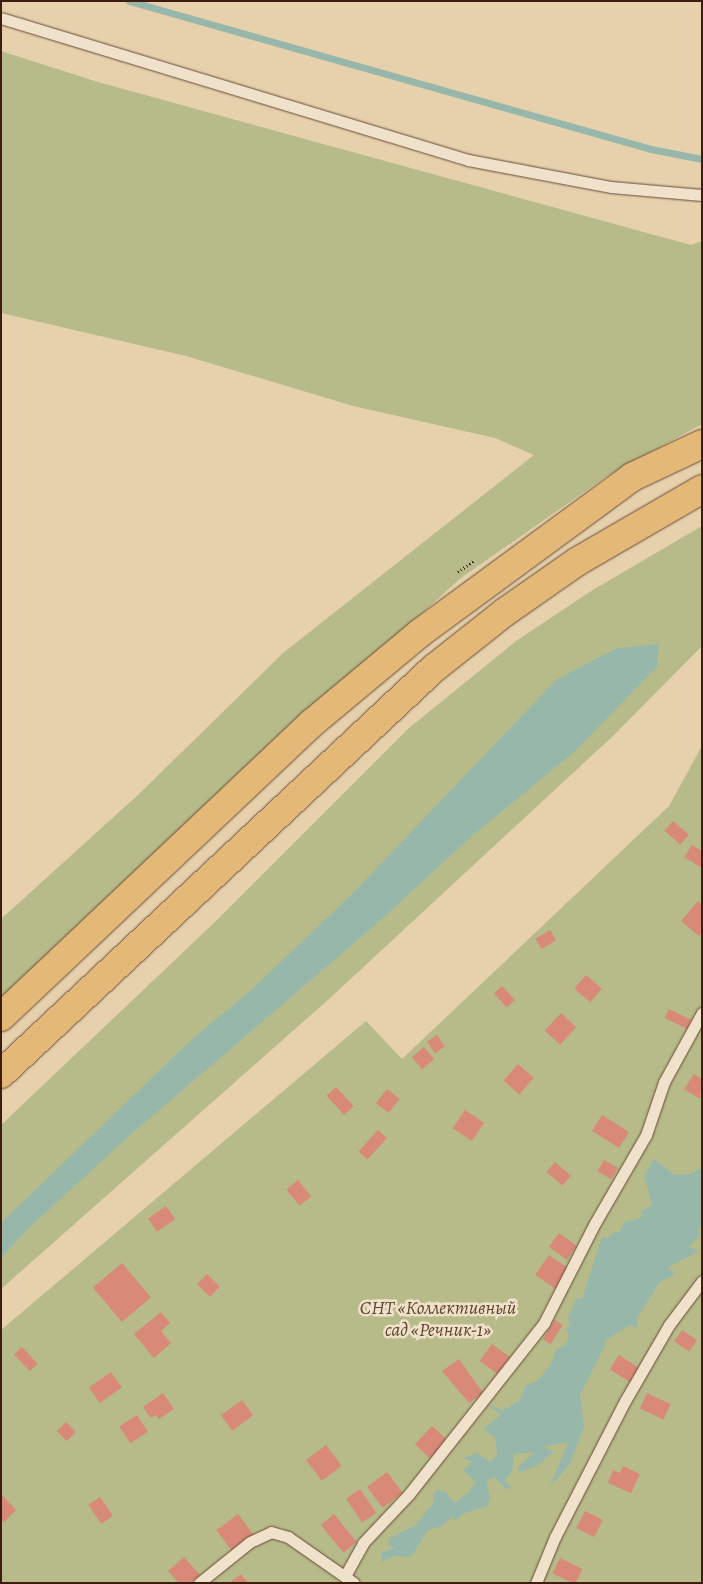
<!DOCTYPE html>
<html>
<head>
<meta charset="utf-8">
<style>
	body { margin:0 }
	#map { position:relative; width:703px; height:1584px; overflow:hidden; background:#e7d1ad; font-family:Alegreya,serif }
	div>[style] { position:absolute }
	.green>* { inset:0; background:#b7bb89 }
	.water>* { inset:0; background:#97b7ab }
	.stream>* { height:7px; margin:-3.5px; padding:0 3.5px; transform-origin:3.5px; border-radius:3.5px; background:#97b7ab }
	.building>* { inset:0; background:#d98978; transform-origin:0 0 }
	.path>* { height:3px; margin-top:-1.5px; transform-origin:0; background:repeating-linear-gradient(90deg,#3e1d10 0 1px,transparent 0 3.5px) }
	.roads { filter:drop-shadow(0 0 1px #684a37) drop-shadow(0 0 1px #684a37) }
	.lane>* { height:11px; margin:-5.5px; padding:0 5.5px; transform-origin:5.5px; border-radius:5.5px; background:#efe1ca }
	.primary>* { height:28px; margin:-14px; padding:0 14px; transform-origin:14px; border-radius:14px; background:#e4b876 }
	span { translate:-50% -50%; white-space:nowrap; text-align:center; line-height:1.15; -webkit-text-stroke:5px #efe1ca; paint-order:stroke }
	.park-label { font-size:19px; color:#5c442e; font-style:italic }
	.frame { position:absolute; inset:0; border:2px solid #3e1d10; pointer-events:none }
</style>
</head>
<body>
<div id="map">
	<div class="green">
		<i style="clip-path:polygon(1px 51px,98px 82px,691px 245px,702px 241px,702px 424px,607px 476px,461px 578px,257px 761px,1px 1003px,1px 919px,139px 794px,283px 653px,534px 455px,495px 438px,353px 406px,186px 356px,1px 313px)"></i>
		<i style="clip-path:polygon(702px 526px,702px 646px,614px 735px,329px 999px,1px 1289px,1px 1125px,217px 920px,409px 728px,516px 641px,591px 591px)"></i>
		<i style="clip-path:polygon(702px 746px,702px 1583px,1px 1583px,1px 1330px,366px 1021px,402px 1059px,669px 806px)"></i>
	</div>
	<div class="water">
		<i style="clip-path:polygon(659px 644px,657px 667px,573px 753px,473px 835px,374px 926px,129px 1136px,30px 1227px,1px 1258px,1px 1223px,190px 1041px,250px 991px,351px 895px,556px 680px,617px 648px)"></i>
		<i style="clip-path:polygon(654px 1159px,675px 1175px,691px 1174px,702px 1167px,702px 1227px,697px 1230px,701px 1234px,689px 1247px,699px 1251px,668px 1267px,676px 1274px,660px 1282px,637px 1318px,637px 1328px,630px 1325px,604px 1341px,606px 1343px,580px 1395px,584px 1426px,570px 1464px,550px 1487px,568px 1442px,543px 1447px,554px 1452px,535px 1467px,523px 1471px,517px 1471px,519px 1466px,535px 1452px,514px 1454px,512px 1471px,505px 1481px,512px 1488px,506px 1489px,495px 1478px,490px 1479px,487px 1482px,490px 1499px,487px 1506px,465px 1513px,453px 1522px,453px 1516px,442px 1526px,428px 1530px,411px 1557px,394px 1556px,381px 1562px,382px 1552px,395px 1548px,388px 1545px,390px 1538px,416px 1525px,434px 1502px,433px 1495px,436px 1490px,444px 1491px,455px 1503px,467px 1493px,472px 1493px,469px 1491px,476px 1482px,463px 1470px,472px 1462px,463px 1458px,477px 1453px,490px 1462px,497px 1455px,495px 1437px,483px 1429px,501px 1415px,485px 1403px,504px 1411px,504px 1406px,506px 1409px,520px 1400px,526px 1385px,537px 1381px,550px 1366px,556px 1350px,566px 1344px,569px 1338px,566px 1328px,570px 1326px,568px 1317px,577px 1298px,582px 1299px,602px 1237px,607px 1238px,614px 1232px,620px 1232px,624px 1222px,641px 1218px,642px 1211px,652px 1205px,644px 1176px)"></i>
	</div>
	<div class="stream">
		<i style="left:129px;top:1px;width:543px;rotate:15.83deg"></i>
		<i style="left:651px;top:149px;width:52px;rotate:11.1deg"></i>
	</div>
	<div class="building">
		<i style="left:673px;top:821px;width:21px;height:13px;rotate:41deg"></i>
		<i style="clip-path:polygon(692px 845px,702px 851px,702px 868px,684px 857px)"></i>
		<i style="clip-path:polygon(698px 901px,702px 905px,702px 933px,699px 936px,681px 921px)"></i>
		<i style="left:550px;top:930px;width:12px;height:17px;rotate:59deg"></i>
		<i style="left:586px;top:975px;width:21px;height:18px;rotate:41deg"></i>
		<i style="left:502px;top:986px;width:19px;height:11px;rotate:47deg"></i>
		<i style="left:669px;top:1009px;width:25px;height:10px;rotate:26deg"></i>
		<i style="left:561px;top:1013px;width:21px;height:24px;rotate:43deg"></i>
		<i style="left:437px;top:1035px;width:14px;height:12px;rotate:56deg"></i>
		<i style="left:424px;top:1047px;width:16px;height:16px;rotate:50deg"></i>
		<i style="left:518px;top:1064px;width:21px;height:22px;rotate:41deg"></i>
		<i style="clip-path:polygon(694px 1074px,702px 1079px,700px 1099px,684px 1089px)"></i>
		<i style="left:336px;top:1087px;width:26px;height:13px;rotate:47deg"></i>
		<i style="left:387px;top:1089px;width:16px;height:18px;rotate:38deg"></i>
		<i style="left:465px;top:1110px;width:23px;height:22px;rotate:34deg"></i>
		<i style="left:602px;top:1115px;width:32px;height:19px;rotate:32deg"></i>
		<i style="left:378px;top:1130px;width:12px;height:29px;rotate:42deg"></i>
		<i style="left:604px;top:1160px;width:16px;height:13px;rotate:30deg"></i>
		<i style="left:555px;top:1162px;width:21px;height:13px;rotate:41deg"></i>
		<i style="left:298px;top:1180px;width:21px;height:15px;rotate:51deg"></i>
		<i style="left:166px;top:1206px;width:16px;height:22px;rotate:55deg"></i>
		<i style="left:559px;top:1233px;width:22px;height:17px;rotate:36deg"></i>
		<i style="left:549px;top:1255px;width:24px;height:24px;rotate:35deg"></i>
		<i style="left:122px;top:1263px;width:45px;height:38px;rotate:50deg"></i>
		<i style="left:207px;top:1274px;width:18px;height:14px;rotate:45deg"></i>
		<i style="clip-path:polygon(161px 1312px,170px 1323px,161px 1331px,171px 1343px,154px 1358px,134px 1334px)"></i>
		<i style="left:555px;top:1320px;width:9px;height:23px;rotate:32deg"></i>
		<i style="left:682px;top:1330px;width:18px;height:14px;rotate:34deg"></i>
		<i style="left:492px;top:1344px;width:22px;height:21px;rotate:36deg"></i>
		<i style="left:22px;top:1347px;width:23px;height:11px;rotate:47deg"></i>
		<i style="left:619px;top:1355px;width:24px;height:17px;rotate:33deg"></i>
		<i style="clip-path:polygon(459px 1359px,483px 1393px,469px 1403px,442px 1371px)"></i>
		<i style="left:111px;top:1372px;width:19px;height:27px;rotate:55deg"></i>
		<i style="clip-path:polygon(163px 1393px,174px 1409px,159px 1419px,156px 1415px,151px 1418px,143px 1407px)"></i>
		<i style="left:647px;top:1393px;width:26px;height:17px;rotate:25deg"></i>
		<i style="left:242px;top:1400px;width:19px;height:26px;rotate:54deg"></i>
		<i style="left:137px;top:1415px;width:20px;height:21px;rotate:57deg"></i>
		<i style="left:66px;top:1422px;width:14px;height:13px;rotate:45deg"></i>
		<i style="left:432px;top:1426px;width:21px;height:25px;rotate:43deg"></i>
		<i style="left:326px;top:1445px;width:26px;height:25px;rotate:53deg"></i>
		<i style="clip-path:polygon(623px 1466px,640px 1474px,631px 1493px,608px 1483px,613px 1470px,620px 1473px)"></i>
		<i style="left:387px;top:1472px;width:26px;height:25px;rotate:53deg"></i>
		<i style="left:360px;top:1489px;width:29px;height:17px;rotate:56deg"></i>
		<i style="clip-path:polygon(1px 1494px,16px 1510px,4px 1522px,1px 1520px)"></i>
		<i style="left:100px;top:1497px;width:23px;height:14px;rotate:56deg"></i>
		<i style="left:585px;top:1511px;width:20px;height:19px;rotate:27deg"></i>
		<i style="left:238px;top:1514px;width:25px;height:27px;rotate:53deg"></i>
		<i style="left:334px;top:1514px;width:36px;height:17px;rotate:51deg"></i>
		<i style="clip-path:polygon(184px 1557px,200px 1575px,190px 1583px,179px 1583px,168px 1571px)"></i>
		<i style="left:560px;top:1558px;width:25px;height:17px;rotate:26deg"></i>
		<i style="clip-path:polygon(241px 1574px,248px 1583px,229px 1583px)"></i>
	</div>
	<div class="path">
		<i style="left:458px;top:572px;width:19px;rotate:-36deg"></i>
	</div>
	<div class="roads">
		<div class="lane">
			<i style="left:1px;top:18px;width:488px;rotate:16.9deg"></i>
			<i style="left:468px;top:160px;width:146px;rotate:10.7deg"></i>
			<i style="left:611px;top:187px;width:91px;rotate:5deg"></i>
			<i style="left:345px;top:1576px;width:38px;rotate:-61deg"></i>
			<i style="left:363px;top:1543px;width:67px;rotate:-46.8deg"></i>
			<i style="left:409px;top:1494px;width:218px;rotate:-51.7deg"></i>
			<i style="left:544px;top:1323px;width:112px;rotate:-63deg"></i>
			<i style="left:595px;top:1223px;width:102px;rotate:-59.9deg"></i>
			<i style="left:646px;top:1135px;width:56px;rotate:-71.2deg"></i>
			<i style="left:664px;top:1082px;width:79px;rotate:-61.2deg"></i>
			<i style="left:199px;top:1583px;width:65px;rotate:-38.8deg"></i>
			<i style="left:250px;top:1542px;width:23px;rotate:-25deg"></i>
			<i style="left:271px;top:1532px;width:18px;rotate:16deg"></i>
			<i style="left:288px;top:1537px;width:80px;rotate:34.9deg"></i>
			<i style="left:536px;top:1583px;width:50px;rotate:-67.6deg"></i>
			<i style="left:555px;top:1537px;width:153px;rotate:-62.8deg"></i>
			<i style="left:625px;top:1401px;width:88px;rotate:-59.9deg"></i>
			<i style="left:669px;top:1325px;width:55px;rotate:-53.1deg"></i>
		</div>
		<div class="primary">
			<i style="left:1px;top:1017px;width:428px;rotate:-43.4deg"></i>
			<i style="left:312px;top:723px;width:141px;rotate:-39.8deg"></i>
			<i style="left:420px;top:633px;width:263px;rotate:-36.3deg"></i>
			<i style="left:632px;top:477px;width:77px;rotate:-25.2deg"></i>
			<i style="left:1px;top:1074px;width:592px;rotate:-43.15deg"></i>
			<i style="left:433px;top:669px;width:92px;rotate:-38.4deg"></i>
			<i style="left:505px;top:612px;width:89px;rotate:-34.9deg"></i>
			<i style="left:578px;top:561px;width:143px;rotate:-30.1deg"></i>
		</div>
	</div>
	<div class="park-label">
		<span style="left:438px;top:1320px">СНТ «Коллективный<br>сад «Речник-1»</span>
	</div>
	<div class="frame"></div>
</div>
</body>
</html>
